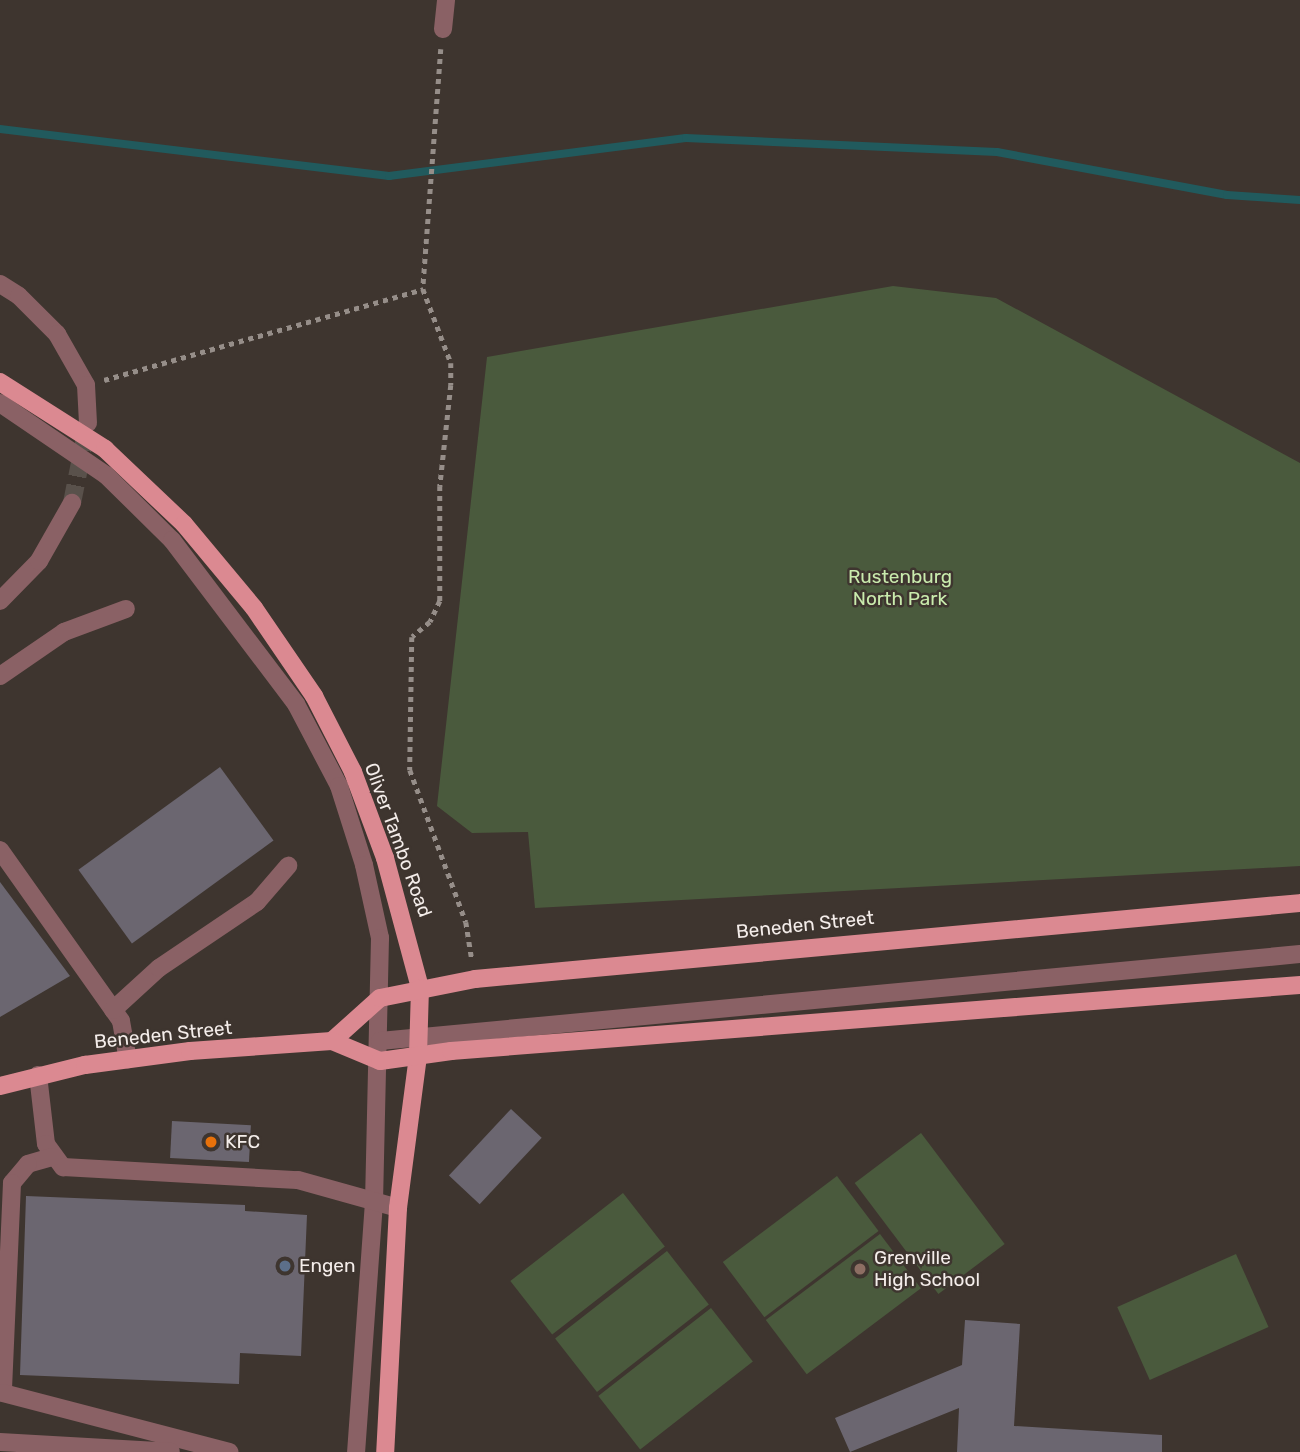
<!DOCTYPE html>
<html>
<head>
<meta charset="utf-8">
<style>
	body { margin:0 }
	#map { position:relative; width:1300px; height:1452px; overflow:hidden; background:#3e352f; font-family:Rubik,sans-serif }
	div>[style] { position:absolute }
	.green>* { inset:0; background:#4a5a3d; transform-origin:0 0 }
	.stream>* { height:8px; margin:-4px; padding:0 4px; transform-origin:4px; border-radius:4px; background:#215a5d }
	.building>* { inset:0; background:#6b6670; transform-origin:0 0 }
	.minor-tunnel>* { height:18px; margin-top:-9px; transform-origin:0; background:repeating-linear-gradient(90deg,#59514b 0 18px,transparent 0 27px) }
	.path>* { height:4.5px; margin-top:-2.25px; transform-origin:0; background:repeating-linear-gradient(90deg,#968e89 0 5px,transparent 0 10px) }
	.minor>* { height:18px; margin:-9px; padding:0 9px; transform-origin:9px; border-radius:9px; background:#8a6165 }
	.major>* { height:18px; margin:-9px; padding:0 9px; transform-origin:9px; border-radius:9px; background:#db8991 }
	.dots>* { width:19px; height:19px; translate:-50% -50%; box-sizing:border-box; border:4px solid #3e352f; border-radius:50% }
	span { translate:-50% -50%; white-space:nowrap; text-align:center; line-height:1.15; -webkit-text-stroke:5px #3e352f; paint-order:stroke }
	.park-label { font-size:19px; color:#c9ebad }
	.street-label { font-size:19px; color:#f4edea }
	.poi-label { font-size:19px; color:#f4edea }
	.left { translate:0 -50%; text-align:left }
</style>
</head>
<body>
<div id="map">
	<div class="green">
		<i style="clip-path:polygon(893px 286px,996px 298px,1300px 463px,1300px 866px,535px 908px,528px 832px,472px 833px,437px 806px,487px 357px)"></i>
		<i style="left:921px;top:1133px;width:139px;height:83px;rotate:53deg"></i>
		<i style="left:837px;top:1176px;width:69px;height:143px;rotate:53deg"></i>
		<i style="left:623px;top:1193px;width:68px;height:143px;rotate:52deg"></i>
		<i style="left:880px;top:1234px;width:68px;height:143px;rotate:53deg"></i>
		<i style="left:667px;top:1251px;width:68px;height:142px;rotate:52deg"></i>
		<i style="left:1236px;top:1254px;width:80px;height:130px;rotate:66deg"></i>
		<i style="left:711px;top:1308px;width:68px;height:143px;rotate:52deg"></i>
	</div>
	<div class="stream">
		<i style="left:0;top:129px;width:392px;rotate:6.9deg"></i>
		<i style="left:389px;top:176px;width:299px;rotate:-7.3deg"></i>
		<i style="left:686px;top:138px;width:311px;rotate:2.6deg"></i>
		<i style="left:997px;top:152px;width:234px;rotate:10.6deg"></i>
		<i style="left:1227px;top:195px;width:73px;rotate:3.9deg"></i>
	</div>
	<div class="building">
		<i style="left:220px;top:767px;width:91px;height:175px;rotate:54deg"></i>
		<i style="clip-path:polygon(0 882px,70px 976px,0 1017px)"></i>
		<i style="left:511px;top:1109px;width:42px;height:91px;rotate:43deg"></i>
		<i style="left:172px;top:1121px;width:79px;height:37px;rotate:3deg"></i>
		<i style="clip-path:polygon(26px 1196px,245px 1205px,245px 1211px,307px 1215px,301px 1356px,240px 1353px,239px 1384px,20px 1375px)"></i>
		<i style="clip-path:polygon(965px 1320px,1020px 1324px,1014px 1426px,1162px 1435px,1162px 1452px,957px 1452px,959px 1408px,850px 1452px,835px 1418px,962px 1365px)"></i>
	</div>
	<div class="minor-tunnel">
		<i style="left:72px;top:503px;width:82px;rotate:-78.7deg"></i>
	</div>
	<div class="path">
		<i style="left:441px;top:49px;width:241px;rotate:94.3deg"></i>
		<i style="left:423px;top:289px;width:79px;rotate:69.3deg"></i>
		<i style="left:451px;top:363px;width:22px;rotate:90deg"></i>
		<i style="left:451px;top:385px;width:102px;rotate:96.2deg"></i>
		<i style="left:440px;top:486px;width:115px;rotate:90deg"></i>
		<i style="left:440px;top:601px;width:23px;rotate:115deg"></i>
		<i style="left:430px;top:622px;width:23px;rotate:140deg"></i>
		<i style="left:412px;top:637px;width:133px;rotate:90.9deg"></i>
		<i style="left:410px;top:770px;width:162px;rotate:69.8deg"></i>
		<i style="left:466px;top:922px;width:38px;rotate:81deg"></i>
		<i style="left:104px;top:380px;width:332px;rotate:-15.9deg"></i>
	</div>
	<div class="minor">
		<i style="left:443px;top:29px;width:29px;rotate:-84deg"></i>
		<i style="left:0;top:284px;width:22px;rotate:32deg"></i>
		<i style="left:19px;top:296px;width:54px;rotate:45deg"></i>
		<i style="left:57px;top:334px;width:59px;rotate:60.4deg"></i>
		<i style="left:86px;top:385px;width:38px;rotate:87deg"></i>
		<i style="left:0;top:403px;width:128px;rotate:34.2deg"></i>
		<i style="left:106px;top:475px;width:93px;rotate:44.6deg"></i>
		<i style="left:172px;top:540px;width:206px;rotate:52.9deg"></i>
		<i style="left:296px;top:704px;width:93px;rotate:62.3deg"></i>
		<i style="left:339px;top:786px;width:83px;rotate:72.4deg"></i>
		<i style="left:364px;top:865px;width:75px;rotate:77.6deg"></i>
		<i style="left:380px;top:938px;width:264px;rotate:91.3deg"></i>
		<i style="left:374px;top:1202px;width:251px;rotate:94.1deg"></i>
		<i style="left:0;top:601px;width:56px;rotate:-45.7deg"></i>
		<i style="left:39px;top:561px;width:67px;rotate:-60.4deg"></i>
		<i style="left:0;top:676px;width:78px;rotate:-34.5deg"></i>
		<i style="left:64px;top:632px;width:66px;rotate:-20.4deg"></i>
		<i style="left:0;top:850px;width:209px;rotate:54.7deg"></i>
		<i style="left:121px;top:1021px;width:39px;rotate:80deg"></i>
		<i style="left:113px;top:1010px;width:62px;rotate:-42.4deg"></i>
		<i style="left:159px;top:968px;width:118px;rotate:-34deg"></i>
		<i style="left:257px;top:902px;width:48px;rotate:-49.3deg"></i>
		<i style="left:380px;top:1041px;width:924px;rotate:-5.4deg"></i>
		<i style="left:38px;top:1075px;width:69px;rotate:83.4deg"></i>
		<i style="left:46px;top:1144px;width:29px;rotate:54deg"></i>
		<i style="left:63px;top:1167px;width:235px;rotate:3.2deg"></i>
		<i style="left:298px;top:1180px;width:104px;rotate:15.6deg"></i>
		<i style="left:52px;top:1157px;width:25px;rotate:164deg"></i>
		<i style="left:28px;top:1164px;width:25px;rotate:130deg"></i>
		<i style="left:12px;top:1183px;width:210px;rotate:92.5deg"></i>
		<i style="left:3px;top:1393px;width:234px;rotate:14.6deg"></i>
		<i style="left:0;top:1442px;width:171px;rotate:3.3deg"></i>
	</div>
	<div class="major">
		<i style="left:0;top:382px;width:125px;rotate:32.5deg"></i>
		<i style="left:105px;top:449px;width:109px;rotate:43.5deg"></i>
		<i style="left:184px;top:524px;width:109px;rotate:50.2deg"></i>
		<i style="left:254px;top:608px;width:107px;rotate:55.7deg"></i>
		<i style="left:314px;top:696px;width:85px;rotate:62.8deg"></i>
		<i style="left:353px;top:772px;width:92px;rotate:69.6deg"></i>
		<i style="left:385px;top:858px;width:135px;rotate:74.9deg"></i>
		<i style="left:420px;top:988px;width:68px;rotate:91.7deg"></i>
		<i style="left:418px;top:1056px;width:153px;rotate:97.5deg"></i>
		<i style="left:398px;top:1208px;width:244px;rotate:93deg"></i>
		<i style="left:332px;top:1041px;width:64px;rotate:-41.9deg"></i>
		<i style="left:380px;top:998px;width:97px;rotate:-11.3deg"></i>
		<i style="left:475px;top:979px;width:828px;rotate:-5.26deg"></i>
		<i style="left:0;top:1086px;width:88px;rotate:-13.9deg"></i>
		<i style="left:85px;top:1065px;width:106px;rotate:-7.6deg"></i>
		<i style="left:190px;top:1051px;width:142px;rotate:-4deg"></i>
		<i style="left:332px;top:1041px;width:52px;rotate:22.6deg"></i>
		<i style="left:380px;top:1061px;width:72px;rotate:-8deg"></i>
		<i style="left:451px;top:1051px;width:852px;rotate:-4.45deg"></i>
	</div>
	<div class="dots">
		<i style="left:211px;top:1142px;background:#e8710a"></i>
		<i style="left:285px;top:1266px;background:#5c6f8a"></i>
		<i style="left:860px;top:1269px;background:#8d6e63"></i>
	</div>
	<div class="park-label">
		<span style="left:900px;top:588px">Rustenburg<br>North Park</span>
	</div>
	<div class="street-label">
		<span style="left:398px;top:840px;rotate:70deg">Oliver Tambo Road</span>
		<span style="left:805px;top:925px;rotate:-6deg">Beneden Street</span>
		<span style="left:163px;top:1035px;rotate:-6deg">Beneden Street</span>
	</div>
	<div class="poi-label">
		<span class="left" style="left:225px;top:1142px">KFC</span>
		<span class="left" style="left:874px;top:1269px">Grenville<br>High School</span>
		<span class="left" style="left:299px;top:1266px">Engen</span>
	</div>
</div>
</body>
</html>
